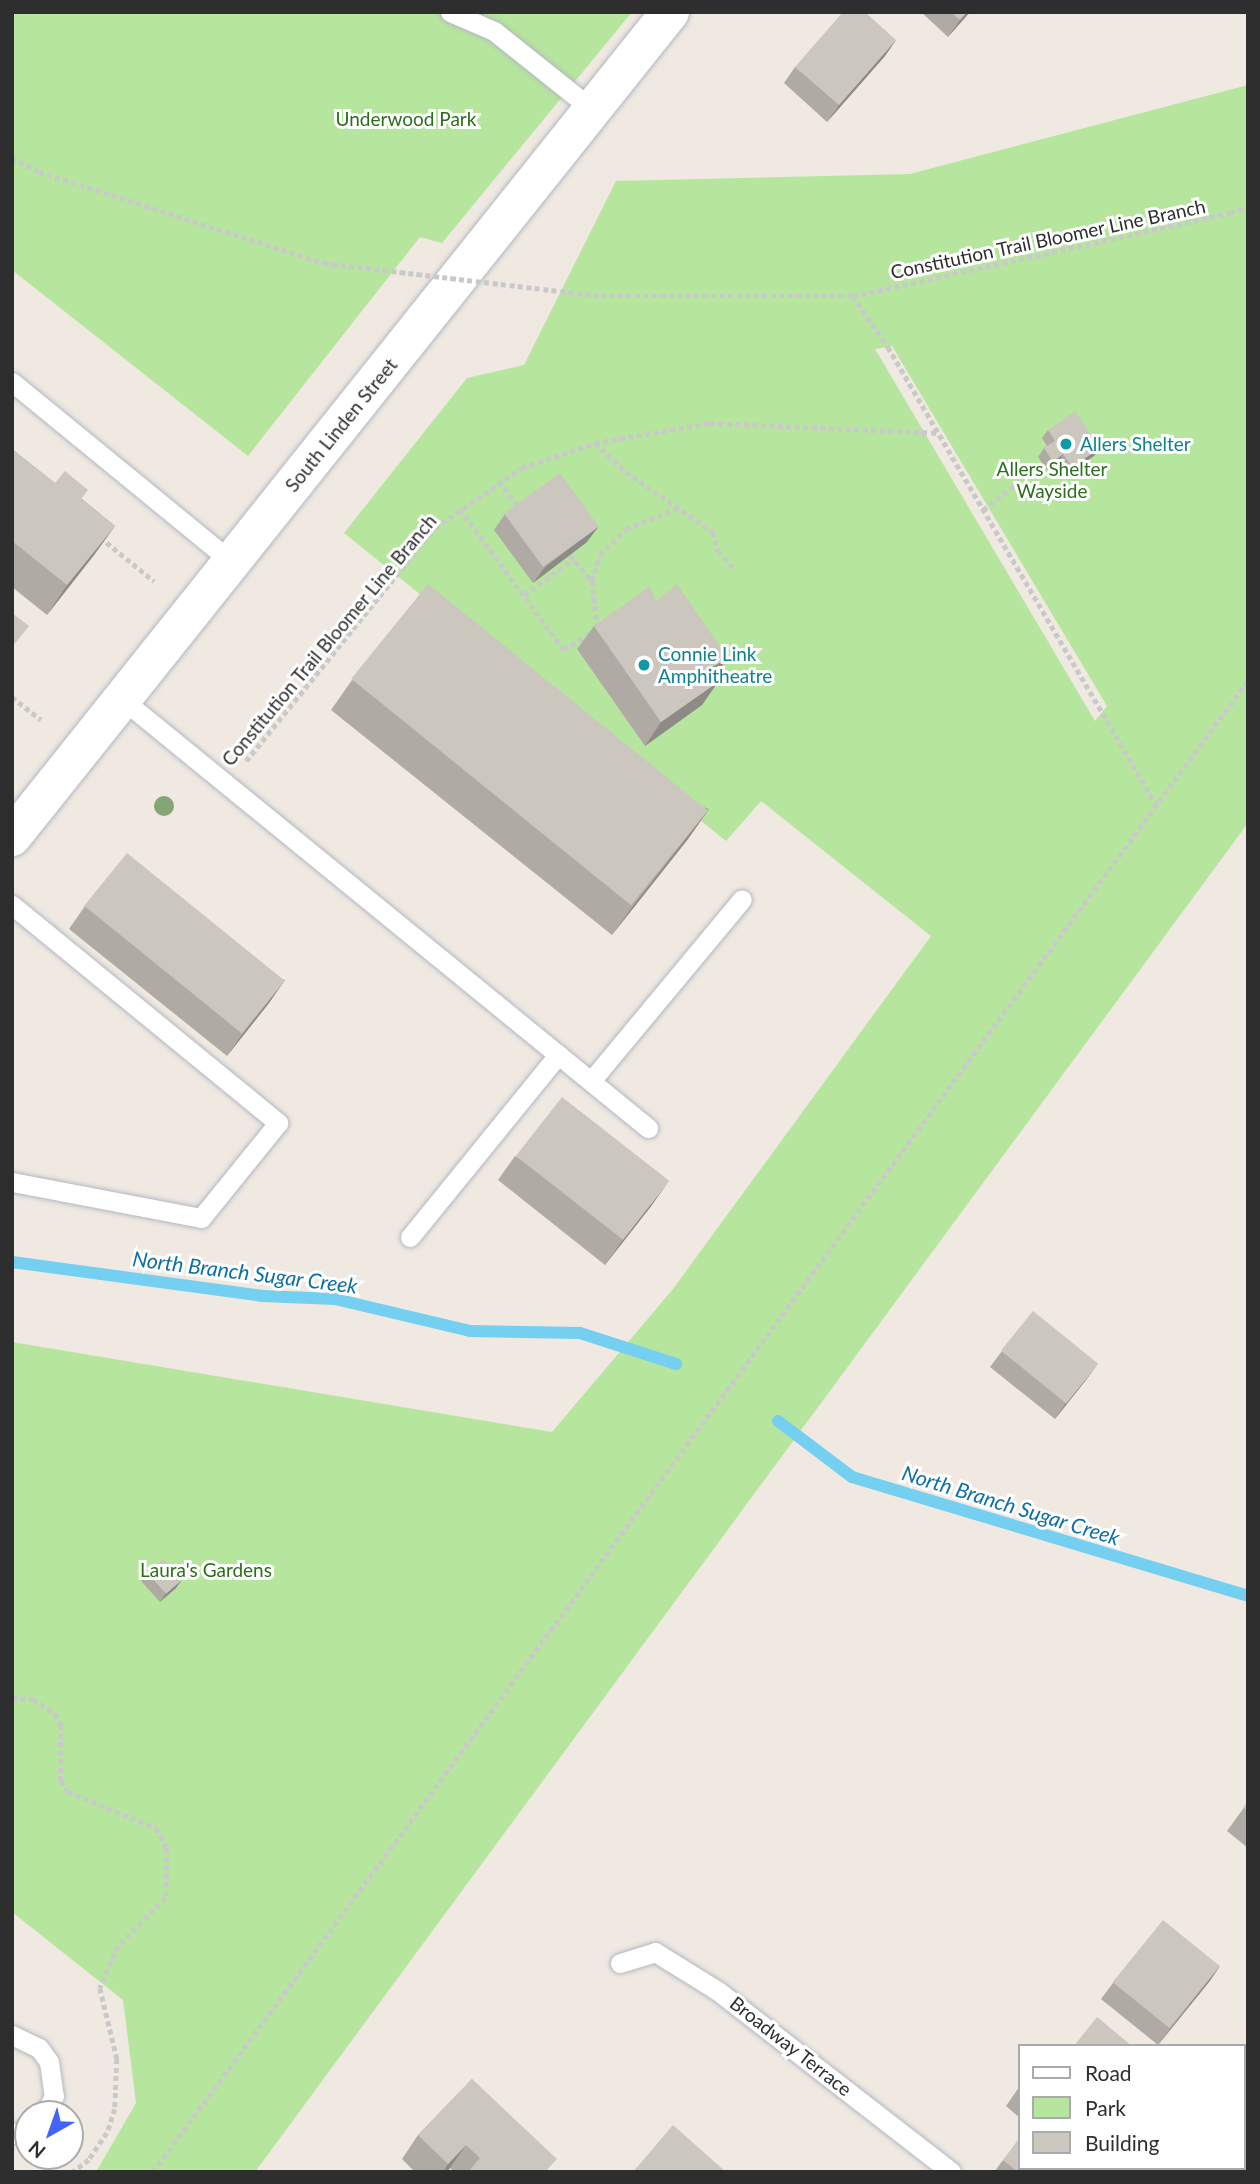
<!DOCTYPE html>
<html>
<head>
<meta charset="utf-8">
<style>
	body { margin:0 }
	#map { position:relative; width:1260px; height:2184px; overflow:hidden; background:#efe9e1; font-family:Lato,sans-serif }
	div>[style] { position:absolute }
	.green>* { inset:0; background:#b6e59e }
	.stream>* { height:12px; margin:-6px; padding:0 6px; transform-origin:6px; border-radius:6px; background:#75cff0 }
	.path>* { height:4.5px; margin-top:-2.25px; transform-origin:0; background:repeating-linear-gradient(90deg,#c9c9c9 0 5px,transparent 0 8.5px) }
	.roads { filter:drop-shadow(0 0 2px #b4b7c1) drop-shadow(0 0 2px #b4b7c1) }
	.lane>* { height:19px; margin:-9.5px; padding:0 9.5px; transform-origin:9.5px; border-radius:9.5px; background:#fff }
	.secondary>* { height:38px; margin:-19px; padding:0 19px; transform-origin:19px; border-radius:19px; background:#fff }
	.path-bridge>* { height:4.5px; margin-top:-2.25px; transform-origin:0; background:repeating-linear-gradient(90deg,#c9c9c9 0 5px,transparent 0 8.5px) }
	.trees>* { width:20px; height:20px; margin:-10px; border-radius:50%; background:#84a574 }
	.wall>* { inset:0; background:#afaba4 }
	.shaded-wall>* { inset:0; background:#8e8b86 }
	.building>* { inset:0; background:#cbc7bf; transform-origin:0 0 }
	.dots>* { width:19px; height:19px; translate:-50% -50%; box-sizing:border-box; border:4px solid #fff; border-radius:50% }
	span { translate:-50% -50%; white-space:nowrap; text-align:center; line-height:1.15; -webkit-text-stroke:6px #fff; paint-order:stroke }
	.park-label { font-size:19px; color:#2c6e1b }
	.street-label { font-size:19px; color:#2e2e2e }
	.culture-label { font-size:19px; color:#0d838f }
	.left { translate:0 -50%; text-align:left }
	.water-label { font-size:21px; color:#0d6fa3; font-style:italic }
	.frame { position:absolute; inset:0; border:14px solid #2e2e2e; pointer-events:none }
	.legend { position:absolute; left:1018px; top:2044px; width:228px; height:126px; box-sizing:border-box; background:#fff; border:2px solid #ababab; margin:0; padding:9px 12px; list-style:none; font-size:21px; color:#2e2e2e }
	.legend li { display:flex; align-items:center; gap:14px; height:35px }
	.legend b { width:35px; border:2px solid #ababab }
	.north { position:absolute; left:14px; top:2100px; width:70px; height:70px; box-sizing:border-box; background:#fff; border:2px solid #ababab; border-radius:50%; rotate:220deg; font-size:19px; font-weight:700; line-height:28px; text-align:center; color:#2e2e2e }
	.north::after { content:''; display:block; margin:auto; width:24px; height:32px; background:#4264fb; clip-path:polygon(50% 0,100% 100%,50% 72%,0 100%) }
</style>
</head>
<body>
<div id="map">
	<div class="green">
		<i style="clip-path:polygon(12px 12px,632px 12px,442px 243px,420px 237px,248px 456px,12px 270px)"></i>
		<i style="clip-path:polygon(evenodd,1248px 85px,1248px 823px,255px 2172px,96px 2172px,136px 2103px,123px 2000px,12px 1912px,12px 1342px,552px 1432px,673px 1289px,931px 936px,761px 801px,726px 841px,344px 533px,467px 378px,524px 365px,616px 181px,910px 174px,1248px 85px,892px 346px,1107px 706px,1095px 721px,875px 349px,892px 346px)"></i>
	</div>
	<div class="stream">
		<i style="left:12px;top:1262px;width:252px;rotate:7.7deg"></i>
		<i style="left:262px;top:1296px;width:73px;rotate:2.4deg"></i>
		<i style="left:335px;top:1299px;width:139px;rotate:13.3deg"></i>
		<i style="left:470px;top:1331px;width:110px;rotate:1deg"></i>
		<i style="left:580px;top:1333px;width:101px;rotate:17.9deg"></i>
		<i style="left:778px;top:1421px;width:93px;rotate:37.1deg"></i>
		<i style="left:852px;top:1477px;width:413px;rotate:16.7deg"></i>
	</div>
	<div class="path">
		<i style="left:12px;top:158px;width:30px;rotate:27deg"></i>
		<i style="left:39px;top:172px;width:299px;rotate:17.7deg"></i>
		<i style="left:601px;top:296px;width:252px"></i>
		<i style="left:853px;top:296px;width:386px;rotate:-12.4deg"></i>
		<i style="left:1230px;top:213px;width:19px;rotate:-21deg"></i>
		<i style="left:853px;top:296px;width:62px;rotate:55.5deg"></i>
		<i style="left:888px;top:347px;width:532px;rotate:59.63deg"></i>
		<i style="left:595px;top:443px;width:42px;rotate:43.1deg"></i>
		<i style="left:626px;top:472px;width:106px;rotate:34.6deg"></i>
		<i style="left:713px;top:532px;width:20px;rotate:75deg"></i>
		<i style="left:718px;top:551px;width:26px;rotate:47deg"></i>
		<i style="left:499px;top:481px;width:35px;rotate:53deg"></i>
		<i style="left:460px;top:509px;width:175px;rotate:53.6deg"></i>
		<i style="left:564px;top:650px;width:31px;rotate:-33deg"></i>
		<i style="left:983px;top:510px;width:75px;rotate:-38.5deg"></i>
		<i style="left:100px;top:537px;width:70px;rotate:39.2deg"></i>
		<i style="left:570px;top:555px;width:33px;rotate:50deg"></i>
		<i style="left:524px;top:595px;width:62px;rotate:-35.8deg"></i>
		<i style="left:597px;top:628px;width:47px;rotate:-96.1deg"></i>
		<i style="left:592px;top:581px;width:27px;rotate:-73deg"></i>
		<i style="left:600px;top:555px;width:37px;rotate:-45deg"></i>
		<i style="left:626px;top:529px;width:56px;rotate:-22deg"></i>
		<i style="left:12px;top:697px;width:37px;rotate:38deg"></i>
		<i style="left:246px;top:761px;width:300px;rotate:-51deg"></i>
		<i style="left:435px;top:528px;width:106px;rotate:-34.6deg"></i>
		<i style="left:522px;top:468px;width:77px;rotate:-18.9deg"></i>
		<i style="left:595px;top:443px;width:117px;rotate:-9.9deg"></i>
		<i style="left:710px;top:423px;width:229px;rotate:2.5deg"></i>
		<i style="left:12px;top:1698px;width:21px;rotate:3deg"></i>
		<i style="left:33px;top:1699px;width:27px;rotate:34deg"></i>
		<i style="left:55px;top:1714px;width:13px;rotate:61deg"></i>
		<i style="left:61px;top:1725px;width:56px;rotate:90deg"></i>
		<i style="left:61px;top:1781px;width:13px;rotate:58deg"></i>
		<i style="left:68px;top:1792px;width:95px;rotate:22.2deg"></i>
		<i style="left:156px;top:1828px;width:23px;rotate:61deg"></i>
		<i style="left:167px;top:1848px;width:50px;rotate:91.1deg"></i>
		<i style="left:166px;top:1898px;width:68px;rotate:135deg"></i>
		<i style="left:118px;top:1946px;width:46px;rotate:113.2deg"></i>
		<i style="left:100px;top:1988px;width:73px;rotate:76.5deg"></i>
		<i style="left:117px;top:2059px;width:50px;rotate:92.3deg"></i>
		<i style="left:115px;top:2109px;width:25px;rotate:108deg"></i>
		<i style="left:107px;top:2133px;width:32px;rotate:124deg"></i>
		<i style="left:89px;top:2160px;width:20px;rotate:143deg"></i>
		<i style="left:153px;top:2172px;width:1851px;rotate:-53.72deg"></i>
	</div>
	<div class="roads">
		<div class="lane">
			<i style="left:450px;top:12px;width:48px;rotate:23.4deg"></i>
			<i style="left:494px;top:31px;width:127px;rotate:38.6deg"></i>
			<i style="left:12px;top:382px;width:284px;rotate:39.3deg"></i>
			<i style="left:122px;top:699px;width:679px;rotate:39.2deg"></i>
			<i style="left:12px;top:905px;width:344px;rotate:39.3deg"></i>
			<i style="left:278px;top:1123px;width:122px;rotate:129deg"></i>
			<i style="left:201px;top:1218px;width:192px;rotate:-169.2deg"></i>
			<i style="left:591px;top:1081px;width:236px;rotate:-50.3deg"></i>
			<i style="left:410px;top:1237px;width:235px;rotate:-50.9deg"></i>
			<i style="left:620px;top:1963px;width:37px;rotate:-17deg"></i>
			<i style="left:655px;top:1952px;width:74px;rotate:31.8deg"></i>
			<i style="left:718px;top:1991px;width:295px;rotate:37.8deg"></i>
			<i style="left:12px;top:2035px;width:30px;rotate:26deg"></i>
			<i style="left:39px;top:2048px;width:17px;rotate:54deg"></i>
			<i style="left:49px;top:2062px;width:34px;rotate:82deg"></i>
			<i style="left:54px;top:2096px;width:20px;rotate:117deg"></i>
			<i style="left:12px;top:2134px;width:17px;rotate:-17deg"></i>
		</div>
		<div class="secondary">
			<i style="left:12px;top:837px;width:1055px;rotate:-51.42deg"></i>
		</div>
	</div>
	<div class="path-bridge">
		<i style="left:324px;top:263px;width:279px;rotate:6.8deg"></i>
	</div>
	<div class="trees">
		<i style="left:164px;top:806px"></i>
	</div>
	<div class="wall">
		<i style="clip-path:polygon(921px 12px,970px 12px,948px 37px)"></i>
		<i style="clip-path:polygon(896px 40px,885px 56px,827px 122px,784px 83px,795px 67px)"></i>
		<i style="clip-path:polygon(1048px 430px,1094px 456px,1066px 475px,1058px 463px,1047px 470px,1038px 457px,1044px 448px,1047px 446px,1042px 438px)"></i>
		<i style="clip-path:polygon(12px 449px,55px 483px,82px 499px,115px 526px,94px 555px,47px 615px,12px 587px)"></i>
		<i style="clip-path:polygon(505px 514px,587px 542px,533px 583px,494px 530px)"></i>
		<i style="clip-path:polygon(656px 601px,714px 678px,718px 682px,702px 705px,645px 746px,577px 649px,594px 626px)"></i>
		<i style="clip-path:polygon(352px 680px,709px 809px,688px 839px,612px 935px,331px 710px)"></i>
		<i style="clip-path:polygon(85px 906px,285px 980px,269px 1003px,227px 1056px,69px 929px)"></i>
		<i style="clip-path:polygon(515px 1156px,652px 1205px,605px 1265px,498px 1180px)"></i>
		<i style="clip-path:polygon(1002px 1351px,1086px 1380px,1055px 1419px,990px 1367px)"></i>
		<i style="clip-path:polygon(147px 1573px,176px 1588px,160px 1602px,141px 1581px)"></i>
		<i style="clip-path:polygon(1248px 1802px,1248px 1848px,1227px 1831px)"></i>
		<i style="clip-path:polygon(1220px 1966px,1209px 1982px,1158px 2045px,1101px 1999px,1113px 1983px)"></i>
		<i style="clip-path:polygon(472px 2079px,548px 2172px,454px 2172px,450px 2168px,447px 2172px,415px 2172px,402px 2159px,418px 2135px)"></i>
		<i style="clip-path:polygon(1020px 2086px,1020px 2118px,1006px 2106px)"></i>
		<i style="clip-path:polygon(1003px 2160px,1020px 2168px,1067px 2168px,1064px 2172px,994px 2172px)"></i>
	</div>
	<div class="shaded-wall">
		<i style="clip-path:polygon(967px 12px,970px 12px,948px 37px,960px 20px)"></i>
		<i style="clip-path:polygon(896px 40px,885px 56px,827px 122px,839px 105px)"></i>
		<i style="clip-path:polygon(1100px 448px,1094px 456px,1066px 475px,1072px 467px)"></i>
		<i style="clip-path:polygon(1063px 454px,1058px 463px,1047px 470px,1053px 462px)"></i>
		<i style="clip-path:polygon(115px 526px,94px 555px,47px 615px,67px 585px)"></i>
		<i style="clip-path:polygon(599px 526px,587px 542px,533px 583px,545px 567px)"></i>
		<i style="clip-path:polygon(728px 658px,711px 681px,705px 671px)"></i>
		<i style="clip-path:polygon(718px 682px,702px 705px,645px 746px,661px 722px)"></i>
		<i style="clip-path:polygon(709px 809px,688px 839px,612px 935px,633px 906px)"></i>
		<i style="clip-path:polygon(285px 980px,269px 1003px,227px 1056px,243px 1033px)"></i>
		<i style="clip-path:polygon(669px 1181px,652px 1205px,605px 1265px,622px 1241px)"></i>
		<i style="clip-path:polygon(1098px 1364px,1086px 1380px,1055px 1419px,1066px 1403px)"></i>
		<i style="clip-path:polygon(182px 1580px,176px 1588px,160px 1602px,166px 1593px)"></i>
		<i style="clip-path:polygon(1220px 1966px,1209px 1982px,1158px 2045px,1170px 2029px)"></i>
		<i style="clip-path:polygon(466px 2145px,450px 2168px,447px 2172px,443px 2172px,448px 2164px)"></i>
	</div>
	<div class="building">
		<i style="clip-path:polygon(843px 12px,865px 12px,896px 40px,839px 105px,795px 67px)"></i>
		<i style="clip-path:polygon(951px 12px,967px 12px,960px 20px)"></i>
		<i style="clip-path:polygon(1075px 411px,1100px 448px,1072px 467px,1063px 454px,1053px 462px,1044px 448px,1055px 441px,1048px 430px)"></i>
		<i style="clip-path:polygon(12px 449px,55px 483px,65px 471px,88px 490px,81px 499px,115px 526px,67px 585px,12px 541px)"></i>
		<i style="left:560px;top:473px;width:66px;height:69px;rotate:54deg"></i>
		<i style="left:428px;top:584px;width:360px;height:122px;rotate:39deg"></i>
		<i style="clip-path:polygon(677px 584px,728px 658px,705px 671px,718px 682px,661px 722px,594px 626px,650px 586px,656px 601px)"></i>
		<i style="clip-path:polygon(12px 613px,29px 626px,12px 647px)"></i>
		<i style="left:127px;top:853px;width:203px;height:68px;rotate:39deg"></i>
		<i style="left:562px;top:1097px;width:136px;height:75px;rotate:38deg"></i>
		<i style="left:1033px;top:1311px;width:84px;height:51px;rotate:39deg"></i>
		<i style="left:163px;top:1559px;width:28px;height:21px;rotate:48deg"></i>
		<i style="clip-path:polygon(1248px 1802px,1248px 1811px,1243px 1807px)"></i>
		<i style="left:1163px;top:1920px;width:73px;height:80px;rotate:39deg"></i>
		<i style="clip-path:polygon(1097px 2017px,1132px 2046px,1074px 2046px)"></i>
		<i style="clip-path:polygon(472px 2079px,557px 2159px,545px 2172px,468px 2172px,480px 2158px,466px 2145px,448px 2164px,418px 2135px)"></i>
		<i style="clip-path:polygon(673px 2125px,726px 2172px,633px 2172px)"></i>
		<i style="clip-path:polygon(1020px 2137px,1020px 2168px,1066px 2168px,1063px 2172px,1018px 2172px,1003px 2160px)"></i>
	</div>
	<div class="dots">
		<i style="left:1066px;top:444px;background:#0f9aa8"></i>
		<i style="left:644px;top:665px;background:#0f9aa8"></i>
	</div>
	<div class="park-label">
		<span style="left:406px;top:119px">Underwood Park</span>
		<span style="left:1052px;top:480px">Allers Shelter<br>Wayside</span>
		<span style="left:206px;top:1570px">Laura's Gardens</span>
	</div>
	<div class="street-label">
		<span style="left:1048px;top:239px;rotate:-12deg">Constitution Trail Bloomer Line Branch</span>
		<span style="left:341px;top:425px;rotate:-51deg">South Linden Street</span>
		<span style="left:329px;top:640px;rotate:-50deg">Constitution Trail Bloomer Line Branch</span>
		<span style="left:791px;top:2046px;rotate:38deg">Broadway Terrace</span>
	</div>
	<div class="culture-label">
		<span class="left" style="left:1080px;top:444px">Allers Shelter</span>
		<span class="left" style="left:658px;top:665px">Connie Link<br>Amphitheatre</span>
	</div>
	<div class="water-label">
		<span style="left:245px;top:1272px;rotate:7deg">North Branch Sugar Creek</span>
		<span style="left:1011px;top:1505px;rotate:17deg">North Branch Sugar Creek</span>
	</div>
	<div class="frame"></div>
	<ul class="legend">
	<li><b style="height:9px;background:#fff"></b>Road</li>
	<li><b style="height:19px;background:#b6e59e"></b>Park</li>
	<li><b style="height:19px;background:#cbc7bf"></b>Building</li>
	</ul>
	<div class="north">N</div>
</div>
</body>
</html>
